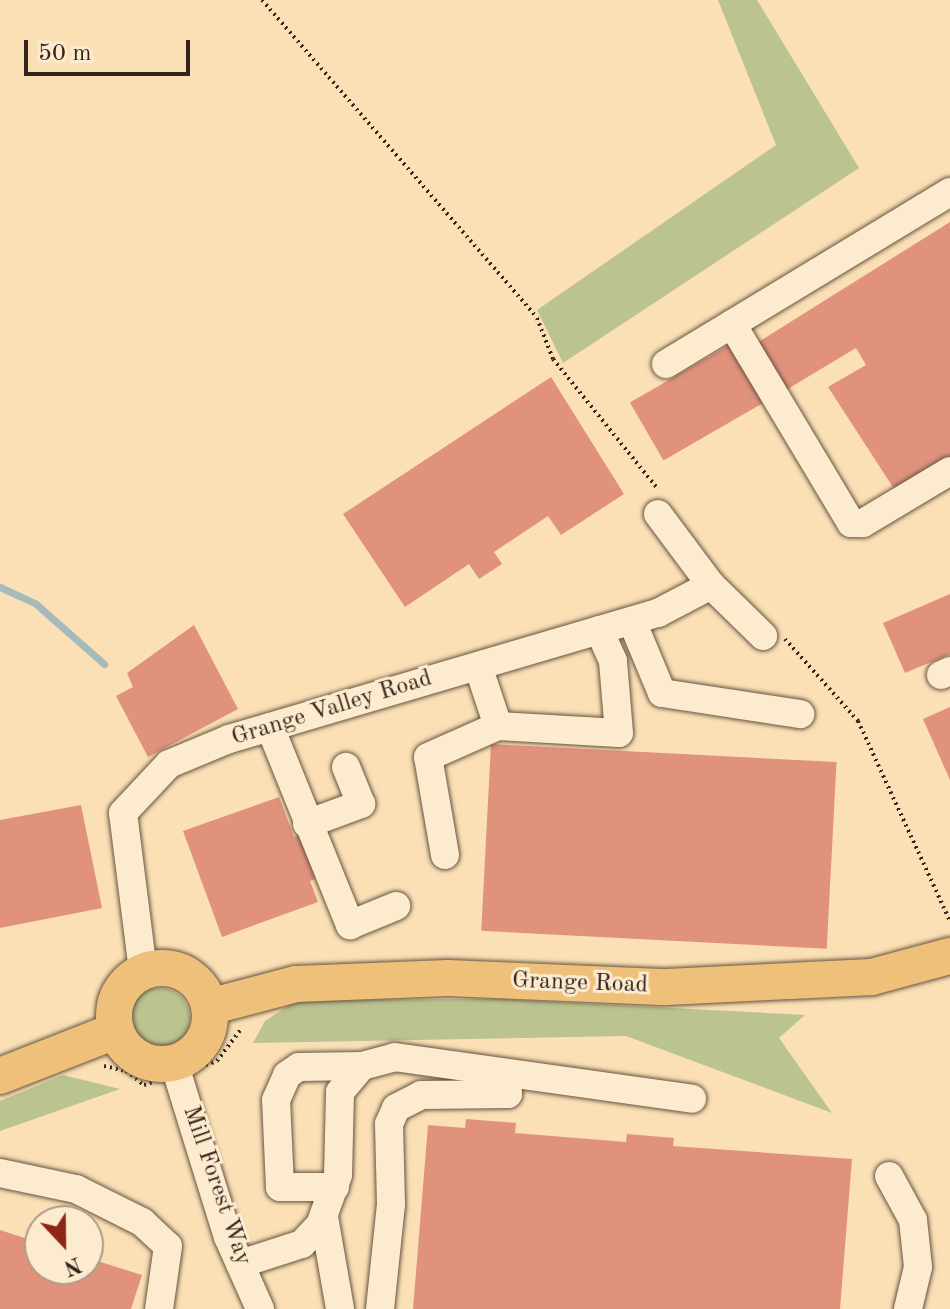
<!DOCTYPE html>
<html>
<head>
<meta charset="utf-8">
<style>
	body { margin:0 }
	#map { position:relative; width:950px; height:1309px; overflow:hidden; background:#fbe0b5; font-family:"Old Standard TT",serif }
	div>[style] { position:absolute }
	.green>* { inset:0; background:#bbc390 }
	.round { border-radius:50% }
	.stream>* { height:7px; margin:-3.5px; padding:0 3.5px; transform-origin:3.5px; border-radius:3.5px; background:#a5baba }
	.building>* { inset:0; background:#e1927c; transform-origin:0 0 }
	.path>* { height:4px; margin-top:-2px; transform-origin:0; background:repeating-linear-gradient(90deg,#33251b 0 2px,transparent 0 6px) }
	.roads { filter:drop-shadow(0 0 2px #655442) drop-shadow(0 0 2px #655442) }
	.minor>* { height:28px; margin:-14px; padding:0 14px; transform-origin:14px; border-radius:14px; background:#fcebcf }
	.major>* { height:36px; margin:-18px; padding:0 18px; transform-origin:18px; border-radius:18px; background:#eec07a }
	.major>.ring { margin:-18px; padding:0; box-sizing:content-box; background:none; border:36px solid #eec07a; border-radius:50% }
	span { translate:-50% -50%; white-space:nowrap; text-align:center; line-height:1.15; -webkit-text-stroke:6px #fcebcf; paint-order:stroke }
	.street-label { font-size:24px; color:#33251b }
	.north { position:absolute; left:24px; top:1205px; width:80px; height:80px; box-sizing:border-box; background:#fcebcf; border:2px solid #ac9c87; border-radius:50%; rotate:158deg; font-size:22px; font-weight:700; line-height:32px; text-align:center; color:#33251b }
	.north::after { content:''; display:block; margin:auto; width:28px; height:36px; background:#8f2418; clip-path:polygon(50% 0,100% 100%,50% 72%,0 100%) }
	.scale { position:absolute; left:24px; top:40px; width:166px; height:36px; box-sizing:border-box; border:4px solid #33251b; border-top:0; padding-left:10px; font-size:24px; line-height:28px; white-space:nowrap; color:#33251b; -webkit-text-stroke:6px #fcebcf; paint-order:stroke }
</style>
</head>
<body>
<div id="map">
	<div class="green">
		<i style="clip-path:polygon(718px 0,757px 0,859px 168px,563px 363px,537px 310px,776px 145px)"></i>
		<i class="round" style="left:130px;top:988px;width:60px;height:60px"></i>
		<i style="clip-path:polygon(499px 999px,805px 1015px,779px 1038px,832px 1113px,626px 1036px,253px 1043px,265px 1021px,297px 1000px)"></i>
		<i style="clip-path:polygon(63px 1075px,120px 1089px,0 1131px,0 1101px)"></i>
	</div>
	<div class="stream">
		<i style="left:0;top:587px;width:40px;rotate:25deg"></i>
		<i style="left:36px;top:604px;width:91px;rotate:41.4deg"></i>
	</div>
	<div class="building">
		<i style="clip-path:polygon(950px 222px,950px 463px,898px 495px,828px 387px,866px 365px,856px 348px,786px 390px,757px 343px)"></i>
		<i style="left:733px;top:343px;width:67px;height:119px;rotate:60deg"></i>
		<i style="clip-path:polygon(551px 377px,624px 494px,561px 535px,548px 516px,494px 552px,502px 564px,479px 579px,469px 564px,405px 607px,343px 514px)"></i>
		<i style="clip-path:polygon(950px 594px,950px 654px,905px 673px,883px 623px)"></i>
		<i style="clip-path:polygon(194px 625px,238px 709px,148px 757px,116px 696px,133px 687px,127px 673px)"></i>
		<i style="clip-path:polygon(950px 707px,950px 780px,923px 719px)"></i>
		<i style="left:491px;top:744px;width:346px;height:187px;rotate:3deg"></i>
		<i style="clip-path:polygon(279px 797px,294px 837px,305px 833px,321px 877px,310px 881px,318px 902px,222px 937px,183px 831px)"></i>
		<i style="clip-path:polygon(81px 805px,102px 908px,0 928px,0 820px)"></i>
		<i style="clip-path:polygon(466px 1119px,516px 1123px,515px 1133px,626px 1142px,627px 1134px,674px 1138px,673px 1146px,852px 1159px,840px 1309px,413px 1309px,428px 1125px,465px 1128px)"></i>
		<i style="clip-path:polygon(0 1230px,40px 1243px,40px 1269px,88px 1269px,88px 1258px,142px 1275px,131px 1309px,0 1309px)"></i>
	</div>
	<div class="path">
		<i style="left:262px;top:0;width:420px;rotate:49.1deg"></i>
		<i style="left:537px;top:318px;width:44px;rotate:68.7deg"></i>
		<i style="left:553px;top:359px;width:167px;rotate:51.1deg"></i>
		<i style="left:785px;top:639px;width:110px;rotate:48.3deg"></i>
		<i style="left:858px;top:721px;width:220px;rotate:65.3deg"></i>
		<i style="left:104px;top:1066px;width:23px;rotate:13deg"></i>
		<i style="left:126px;top:1071px;width:23px;rotate:38deg"></i>
		<i style="left:144px;top:1085px;width:9px;rotate:-18deg"></i>
		<i style="left:200px;top:1067px;width:18px;rotate:-19deg"></i>
		<i style="left:217px;top:1061px;width:40px;rotate:-53deg"></i>
	</div>
	<div class="roads">
		<div class="minor">
			<i style="left:732px;top:324px;width:232px;rotate:59.1deg"></i>
			<i style="left:851px;top:523px;width:12px"></i>
			<i style="left:863px;top:523px;width:101px;rotate:-30.9deg"></i>
			<i style="left:666px;top:364px;width:332px;rotate:-31.2deg"></i>
			<i style="left:658px;top:514px;width:89px;rotate:53.3deg"></i>
			<i style="left:632px;top:621px;width:78px;rotate:67.4deg"></i>
			<i style="left:662px;top:693px;width:140px;rotate:8.7deg"></i>
			<i style="left:941px;top:675px;width:10px;rotate:-24deg"></i>
			<i style="left:498px;top:726px;width:121px;rotate:3.3deg"></i>
			<i style="left:619px;top:733px;width:72px;rotate:-94.8deg"></i>
			<i style="left:613px;top:661px;width:34px;rotate:-114deg"></i>
			<i style="left:270px;top:727px;width:214px;rotate:68deg"></i>
			<i style="left:350px;top:925px;width:50px;rotate:-22.4deg"></i>
			<i style="left:307px;top:824px;width:58px;rotate:-20.3deg"></i>
			<i style="left:361px;top:804px;width:40px;rotate:-112deg"></i>
			<i style="left:445px;top:855px;width:99px;rotate:-99.8deg"></i>
			<i style="left:428px;top:757px;width:77px;rotate:-23.9deg"></i>
			<i style="left:498px;top:726px;width:63px;rotate:-108.4deg"></i>
			<i style="left:143px;top:971px;width:159px;rotate:-97.2deg"></i>
			<i style="left:123px;top:813px;width:67px;rotate:-46.8deg"></i>
			<i style="left:169px;top:764px;width:65px;rotate:-22.6deg"></i>
			<i style="left:229px;top:739px;width:447px;rotate:-16.4deg"></i>
			<i style="left:658px;top:613px;width:60px;rotate:-27.8deg"></i>
			<i style="left:711px;top:585px;width:73px;rotate:44.4deg"></i>
			<i style="left:174px;top:1063px;width:182px;rotate:72.8deg"></i>
			<i style="left:228px;top:1237px;width:79px;rotate:66deg"></i>
			<i style="left:0;top:1173px;width:78px;rotate:11.9deg"></i>
			<i style="left:76px;top:1189px;width:74px;rotate:26.6deg"></i>
			<i style="left:142px;top:1222px;width:35px;rotate:43deg"></i>
			<i style="left:168px;top:1246px;width:64px;rotate:98.1deg"></i>
			<i style="left:889px;top:1176px;width:50px;rotate:61.4deg"></i>
			<i style="left:913px;top:1220px;width:47px;rotate:83.9deg"></i>
			<i style="left:918px;top:1267px;width:43px;rotate:103.4deg"></i>
			<i style="left:335px;top:1187px;width:55px;rotate:180deg"></i>
			<i style="left:280px;top:1187px;width:87px;rotate:-92.6deg"></i>
			<i style="left:276px;top:1100px;width:27px;rotate:-66deg"></i>
			<i style="left:287px;top:1075px;width:14px;rotate:-34deg"></i>
			<i style="left:299px;top:1067px;width:63px;rotate:-0.9deg"></i>
			<i style="left:324px;top:1217px;width:93px;rotate:80.1deg"></i>
			<i style="left:240px;top:1264px;width:65px;rotate:-17.9deg"></i>
			<i style="left:302px;top:1244px;width:26px;rotate:-47deg"></i>
			<i style="left:320px;top:1225px;width:53px;rotate:-70.2deg"></i>
			<i style="left:338px;top:1175px;width:83px;rotate:-88.6deg"></i>
			<i style="left:340px;top:1092px;width:34px;rotate:-50deg"></i>
			<i style="left:362px;top:1066px;width:34px;rotate:-15deg"></i>
			<i style="left:395px;top:1057px;width:300px;rotate:8deg"></i>
			<i style="left:380px;top:1309px;width:105px;rotate:-84deg"></i>
			<i style="left:391px;top:1205px;width:81px;rotate:-91.4deg"></i>
			<i style="left:389px;top:1124px;width:17px;rotate:-66deg"></i>
			<i style="left:396px;top:1108px;width:28px;rotate:-27deg"></i>
			<i style="left:421px;top:1095px;width:87px;rotate:-0.7deg"></i>
			<i style="left:508px;top:1094px;width:21px;rotate:-95deg"></i>
		</div>
		<div class="major">
			<i class="ring" style="left:114px;top:968px;width:60px;height:60px"></i>
			<i style="left:209px;top:1007px;width:90px;rotate:-14.8deg"></i>
			<i style="left:296px;top:984px;width:152px;rotate:-2.3deg"></i>
			<i style="left:448px;top:978px;width:219px;rotate:2.4deg"></i>
			<i style="left:667px;top:987px;width:205px;rotate:-2.8deg"></i>
			<i style="left:872px;top:977px;width:81px;rotate:-15.1deg"></i>
			<i style="left:0;top:1076px;width:123px;rotate:-21.4deg"></i>
		</div>
	</div>
	<div class="street-label">
		<span style="left:332px;top:709px;rotate:-17deg">Grange Valley Road</span>
		<span style="left:580px;top:984px;rotate:2deg">Grange Road</span>
		<span style="left:216px;top:1186px;rotate:71deg">Mill Forest Way</span>
	</div>
	<div class="north">N</div>
	<div class="scale">50 m</div>
</div>
</body>
</html>
